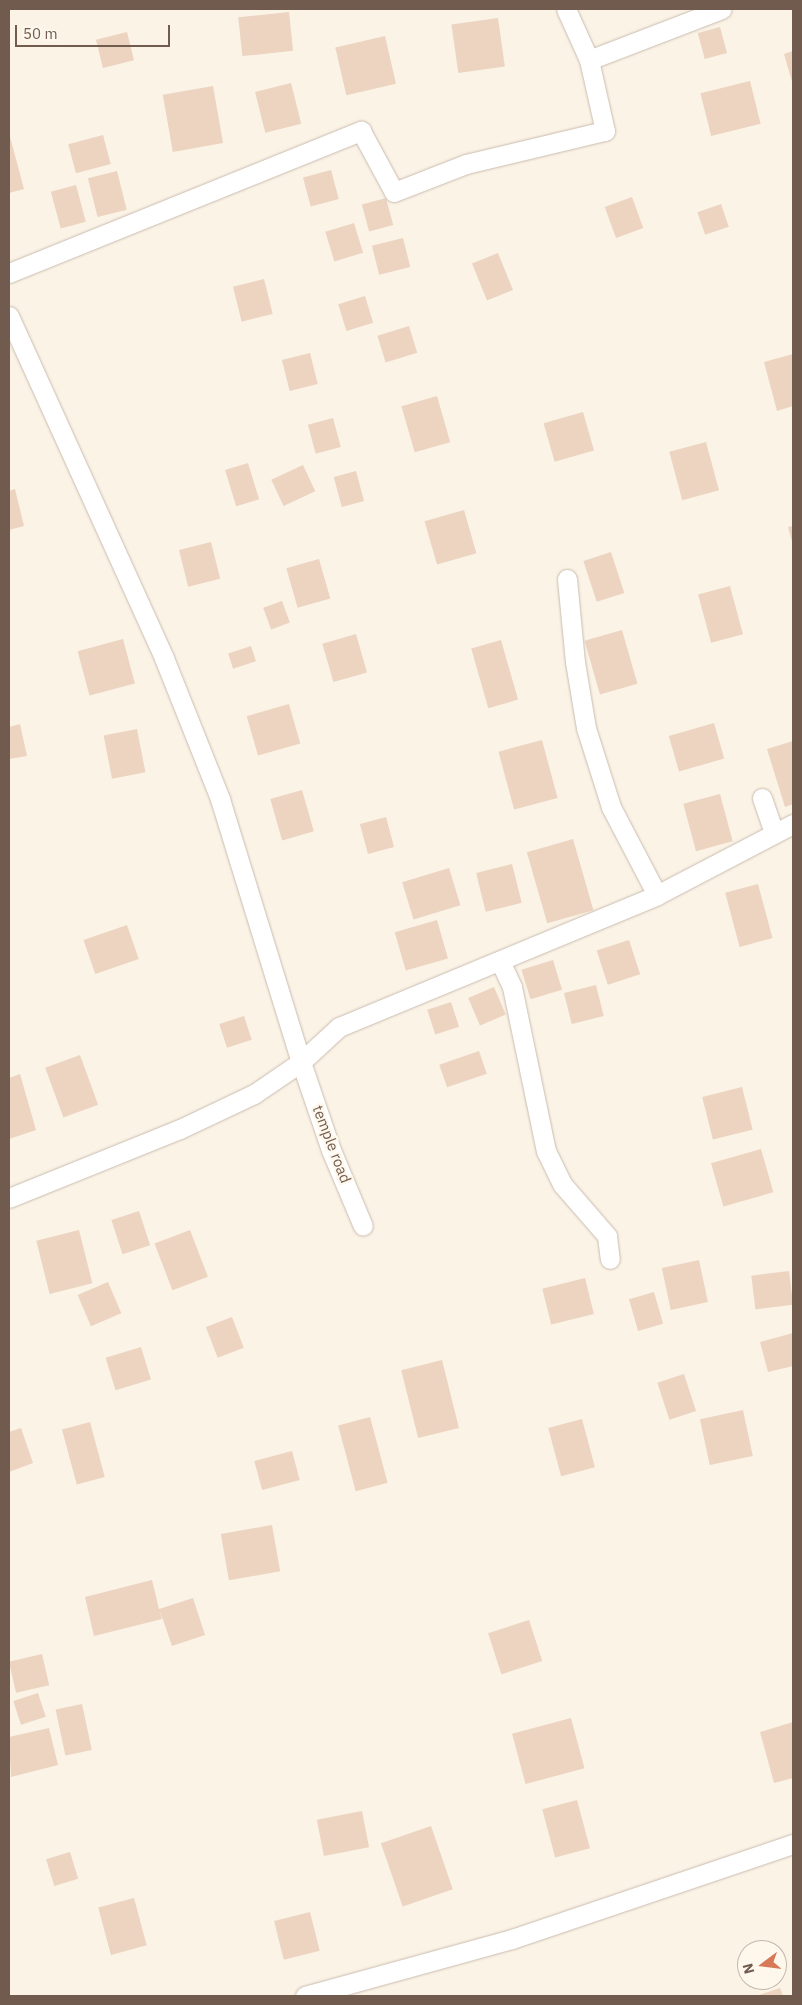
<!DOCTYPE html>
<html>
<head>
<meta charset="utf-8">
<style>
	body { margin:0 }
	#map { position:relative; width:802px; height:2005px; overflow:hidden; background:#faf3e6; font-family:"IBM Plex Sans",sans-serif }
	div>[style] { position:absolute }
	.building>* { inset:0; background:#ecd4c1; transform-origin:0 0 }
	.roads { filter:drop-shadow(0 0 1px #cabbae) drop-shadow(0 0 1px #cabbae) }
	.street>* { height:19px; margin:-9.5px; padding:0 9.5px; transform-origin:9.5px; border-radius:9.5px; background:#fff }
	span { translate:-50% -50%; white-space:nowrap; text-align:center; line-height:1.15; -webkit-text-stroke:4.5px #fdf7ec; paint-order:stroke }
	.street-label { font-size:15px; color:#705b4e }
	.frame { position:absolute; inset:0; border:10px solid #705b4e; pointer-events:none }
	.north { position:absolute; left:737px; top:1940px; width:50px; height:50px; box-sizing:border-box; background:#fdf7ec; border:1px solid #c5b9ad; border-radius:50%; rotate:255deg; font-size:14px; font-weight:700; line-height:20px; text-align:center; color:#705b4e }
	.north::after { content:''; display:block; margin:auto; width:18px; height:22px; background:#d77958; clip-path:polygon(50% 0,100% 100%,50% 72%,0 100%) }
	.scale { position:absolute; left:15px; top:25px; width:155px; height:22px; box-sizing:border-box; border:2px solid #705b4e; border-top:0; padding-left:6px; font-size:15px; line-height:18px; white-space:nowrap; color:#705b4e; -webkit-text-stroke:4px #fdf7ec; paint-order:stroke }
</style>
</head>
<body>
<div id="map">
	<div class="building">
		<i style="left:289px;top:12px;width:39px;height:51px;rotate:84deg"></i>
		<i style="left:498px;top:18px;width:49px;height:47px;rotate:82deg"></i>
		<i style="left:720px;top:27px;width:27px;height:23px;rotate:75deg"></i>
		<i style="left:127px;top:32px;width:29px;height:32px;rotate:76deg"></i>
		<i style="left:385px;top:36px;width:49px;height:51px;rotate:77deg"></i>
		<i style="clip-path:polygon(793px 51px,793px 85px,784px 54px)"></i>
		<i style="left:750px;top:81px;width:44px;height:51px;rotate:76deg"></i>
		<i style="left:291px;top:83px;width:42px;height:37px;rotate:76deg"></i>
		<i style="left:213px;top:86px;width:58px;height:51px;rotate:80deg"></i>
		<i style="clip-path:polygon(9px 133px,24px 189px,9px 193px)"></i>
		<i style="left:103px;top:135px;width:30px;height:36px;rotate:75deg"></i>
		<i style="left:331px;top:170px;width:30px;height:29px;rotate:75deg"></i>
		<i style="left:117px;top:171px;width:40px;height:30px;rotate:76deg"></i>
		<i style="left:76px;top:185px;width:38px;height:26px;rotate:75deg"></i>
		<i style="left:632px;top:197px;width:33px;height:29px;rotate:70deg"></i>
		<i style="left:386px;top:198px;width:28px;height:25px;rotate:75deg"></i>
		<i style="left:721px;top:204px;width:24px;height:25px;rotate:71deg"></i>
		<i style="left:354px;top:223px;width:31px;height:30px;rotate:73deg"></i>
		<i style="left:403px;top:238px;width:30px;height:32px;rotate:76deg"></i>
		<i style="left:498px;top:253px;width:40px;height:28px;rotate:68deg"></i>
		<i style="left:264px;top:279px;width:36px;height:32px;rotate:76deg"></i>
		<i style="left:365px;top:296px;width:28px;height:28px;rotate:73deg"></i>
		<i style="left:409px;top:326px;width:28px;height:33px;rotate:73deg"></i>
		<i style="left:310px;top:353px;width:32px;height:29px;rotate:76deg"></i>
		<i style="clip-path:polygon(793px 354px,793px 406px,777px 411px,764px 362px)"></i>
		<i style="left:437px;top:396px;width:48px;height:37px;rotate:74deg"></i>
		<i style="left:583px;top:412px;width:40px;height:41px;rotate:74deg"></i>
		<i style="left:333px;top:418px;width:30px;height:26px;rotate:75deg"></i>
		<i style="left:706px;top:442px;width:50px;height:38px;rotate:75deg"></i>
		<i style="left:248px;top:463px;width:38px;height:24px;rotate:73deg"></i>
		<i style="left:303px;top:465px;width:29px;height:35px;rotate:65deg"></i>
		<i style="left:356px;top:471px;width:31px;height:23px;rotate:75deg"></i>
		<i style="clip-path:polygon(15px 489px,24px 526px,9px 530px,9px 491px)"></i>
		<i style="left:464px;top:510px;width:45px;height:41px;rotate:74deg"></i>
		<i style="clip-path:polygon(793px 526px,793px 545px,788px 527px)"></i>
		<i style="left:211px;top:542px;width:38px;height:33px;rotate:76deg"></i>
		<i style="left:611px;top:552px;width:43px;height:29px;rotate:72deg"></i>
		<i style="left:319px;top:559px;width:41px;height:34px;rotate:74deg"></i>
		<i style="left:730px;top:586px;width:50px;height:33px;rotate:75deg"></i>
		<i style="left:282px;top:601px;width:23px;height:20px;rotate:70deg"></i>
		<i style="left:622px;top:630px;width:56px;height:39px;rotate:74deg"></i>
		<i style="left:356px;top:634px;width:40px;height:35px;rotate:74deg"></i>
		<i style="left:123px;top:639px;width:46px;height:47px;rotate:75deg"></i>
		<i style="left:501px;top:640px;width:62px;height:31px;rotate:74deg"></i>
		<i style="left:251px;top:646px;width:16px;height:24px;rotate:72deg"></i>
		<i style="left:289px;top:704px;width:41px;height:44px;rotate:74deg"></i>
		<i style="left:714px;top:723px;width:37px;height:47px;rotate:74deg"></i>
		<i style="clip-path:polygon(20px 724px,27px 756px,9px 759px,9px 727px)"></i>
		<i style="left:137px;top:729px;width:44px;height:34px;rotate:79deg"></i>
		<i style="left:542px;top:740px;width:60px;height:45px;rotate:75deg"></i>
		<i style="clip-path:polygon(793px 741px,793px 804px,785px 807px,767px 749px)"></i>
		<i style="left:302px;top:790px;width:43px;height:33px;rotate:74deg"></i>
		<i style="left:720px;top:794px;width:49px;height:38px;rotate:75deg"></i>
		<i style="left:386px;top:817px;width:31px;height:27px;rotate:75deg"></i>
		<i style="left:573px;top:839px;width:74px;height:48px;rotate:74deg"></i>
		<i style="left:512px;top:864px;width:40px;height:37px;rotate:76deg"></i>
		<i style="left:449px;top:868px;width:39px;height:49px;rotate:73deg"></i>
		<i style="left:758px;top:884px;width:56px;height:34px;rotate:75deg"></i>
		<i style="left:437px;top:920px;width:40px;height:44px;rotate:74deg"></i>
		<i style="left:127px;top:925px;width:36px;height:46px;rotate:71deg"></i>
		<i style="left:629px;top:940px;width:36px;height:34px;rotate:72deg"></i>
		<i style="left:553px;top:960px;width:31px;height:33px;rotate:73deg"></i>
		<i style="left:596px;top:985px;width:32px;height:33px;rotate:76deg"></i>
		<i style="left:494px;top:987px;width:30px;height:28px;rotate:67deg"></i>
		<i style="left:451px;top:1002px;width:26px;height:25px;rotate:72deg"></i>
		<i style="left:244px;top:1016px;width:25px;height:26px;rotate:72deg"></i>
		<i style="left:479px;top:1051px;width:24px;height:42px;rotate:71deg"></i>
		<i style="left:80px;top:1055px;width:53px;height:37px;rotate:70deg"></i>
		<i style="clip-path:polygon(20px 1074px,36px 1130px,9px 1139px,9px 1078px)"></i>
		<i style="left:742px;top:1087px;width:44px;height:41px;rotate:76deg"></i>
		<i style="left:761px;top:1149px;width:45px;height:52px;rotate:74deg"></i>
		<i style="left:139px;top:1211px;width:36px;height:29px;rotate:72deg"></i>
		<i style="left:79px;top:1230px;width:55px;height:44px;rotate:76deg"></i>
		<i style="left:190px;top:1230px;width:50px;height:38px;rotate:69deg"></i>
		<i style="left:699px;top:1260px;width:43px;height:38px;rotate:78deg"></i>
		<i style="left:789px;top:1271px;width:34px;height:38px;rotate:83deg"></i>
		<i style="left:585px;top:1278px;width:37px;height:44px;rotate:76deg"></i>
		<i style="left:108px;top:1282px;width:34px;height:33px;rotate:67deg"></i>
		<i style="left:654px;top:1292px;width:33px;height:26px;rotate:74deg"></i>
		<i style="left:232px;top:1317px;width:33px;height:28px;rotate:69deg"></i>
		<i style="clip-path:polygon(793px 1333px,793px 1366px,768px 1372px,760px 1342px)"></i>
		<i style="left:141px;top:1347px;width:34px;height:37px;rotate:73deg"></i>
		<i style="left:442px;top:1360px;width:70px;height:42px;rotate:76deg"></i>
		<i style="left:684px;top:1374px;width:39px;height:28px;rotate:72deg"></i>
		<i style="left:743px;top:1410px;width:47px;height:44px;rotate:78deg"></i>
		<i style="left:370px;top:1417px;width:68px;height:33px;rotate:75deg"></i>
		<i style="left:582px;top:1419px;width:50px;height:35px;rotate:75deg"></i>
		<i style="left:90px;top:1422px;width:57px;height:29px;rotate:75deg"></i>
		<i style="clip-path:polygon(21px 1428px,33px 1463px,9px 1472px,9px 1432px)"></i>
		<i style="left:292px;top:1451px;width:30px;height:39px;rotate:75deg"></i>
		<i style="left:272px;top:1525px;width:47px;height:52px;rotate:80deg"></i>
		<i style="clip-path:polygon(152px 1580px,159px 1609px,193px 1598px,205px 1635px,172px 1646px,160px 1611px,162px 1619px,94px 1636px,85px 1597px)"></i>
		<i style="left:529px;top:1620px;width:43px;height:43px;rotate:72deg"></i>
		<i style="left:42px;top:1654px;width:32px;height:34px;rotate:77deg"></i>
		<i style="left:38px;top:1693px;width:25px;height:26px;rotate:72deg"></i>
		<i style="left:82px;top:1704px;width:47px;height:27px;rotate:78deg"></i>
		<i style="left:571px;top:1718px;width:52px;height:61px;rotate:75deg"></i>
		<i style="clip-path:polygon(793px 1722px,793px 1778px,774px 1783px,760px 1732px)"></i>
		<i style="clip-path:polygon(49px 1728px,58px 1765px,11px 1777px,9px 1737px)"></i>
		<i style="left:577px;top:1800px;width:50px;height:36px;rotate:75deg"></i>
		<i style="left:362px;top:1811px;width:37px;height:46px;rotate:79deg"></i>
		<i style="left:431px;top:1826px;width:67px;height:53px;rotate:71deg"></i>
		<i style="left:70px;top:1852px;width:28px;height:25px;rotate:73deg"></i>
		<i style="left:134px;top:1898px;width:49px;height:37px;rotate:75deg"></i>
		<i style="left:310px;top:1912px;width:40px;height:37px;rotate:76deg"></i>
		<i style="clip-path:polygon(780px 1988px,783px 1996px,756px 1996px)"></i>
	</div>
	<div class="roads">
		<div class="street">
			<i style="left:566px;top:9px;width:56px;rotate:65.7deg"></i>
			<i style="left:9px;top:273px;width:380px;rotate:-22deg"></i>
			<i style="left:361px;top:131px;width:69px;rotate:61.6deg"></i>
			<i style="left:394px;top:192px;width:77px;rotate:-21.3deg"></i>
			<i style="left:466px;top:164px;width:143px;rotate:-13.4deg"></i>
			<i style="left:605px;top:131px;width:73px;rotate:-102.7deg"></i>
			<i style="left:589px;top:60px;width:142px;rotate:-21deg"></i>
			<i style="left:9px;top:316px;width:375px;rotate:65.6deg"></i>
			<i style="left:164px;top:658px;width:152px;rotate:68.3deg"></i>
			<i style="left:220px;top:799px;width:275px;rotate:72.9deg"></i>
			<i style="left:301px;top:1062px;width:52px;rotate:-42.6deg"></i>
			<i style="left:339px;top:1027px;width:344px;rotate:-22.5deg"></i>
			<i style="left:657px;top:895px;width:153px;rotate:-27.6deg"></i>
			<i style="left:567px;top:579px;width:83px;rotate:84.5deg"></i>
			<i style="left:575px;top:662px;width:67px;rotate:80.5deg"></i>
			<i style="left:586px;top:728px;width:83px;rotate:72.4deg"></i>
			<i style="left:611px;top:807px;width:99px;rotate:62.4deg"></i>
			<i style="left:762px;top:798px;width:37px;rotate:71deg"></i>
			<i style="left:500px;top:961px;width:29px;rotate:65deg"></i>
			<i style="left:512px;top:987px;width:167px;rotate:78.3deg"></i>
			<i style="left:546px;top:1151px;width:37px;rotate:64deg"></i>
			<i style="left:562px;top:1184px;width:69px;rotate:49.1deg"></i>
			<i style="left:607px;top:1236px;width:23px;rotate:83deg"></i>
			<i style="left:9px;top:1198px;width:184px;rotate:-22deg"></i>
			<i style="left:180px;top:1129px;width:82px;rotate:-25.3deg"></i>
			<i style="left:254px;top:1094px;width:57px;rotate:-34.2deg"></i>
			<i style="left:301px;top:1062px;width:93px;rotate:71.2deg"></i>
			<i style="left:331px;top:1150px;width:82px;rotate:67.2deg"></i>
			<i style="left:305px;top:1996px;width:215px;rotate:-15.4deg"></i>
			<i style="left:512px;top:1939px;width:297px;rotate:-18.7deg"></i>
		</div>
	</div>
	<div class="street-label">
		<span style="left:332px;top:1144px;rotate:69deg">temple road</span>
	</div>
	<div class="frame"></div>
	<div class="north">N</div>
	<div class="scale">50 m</div>
</div>
</body>
</html>
